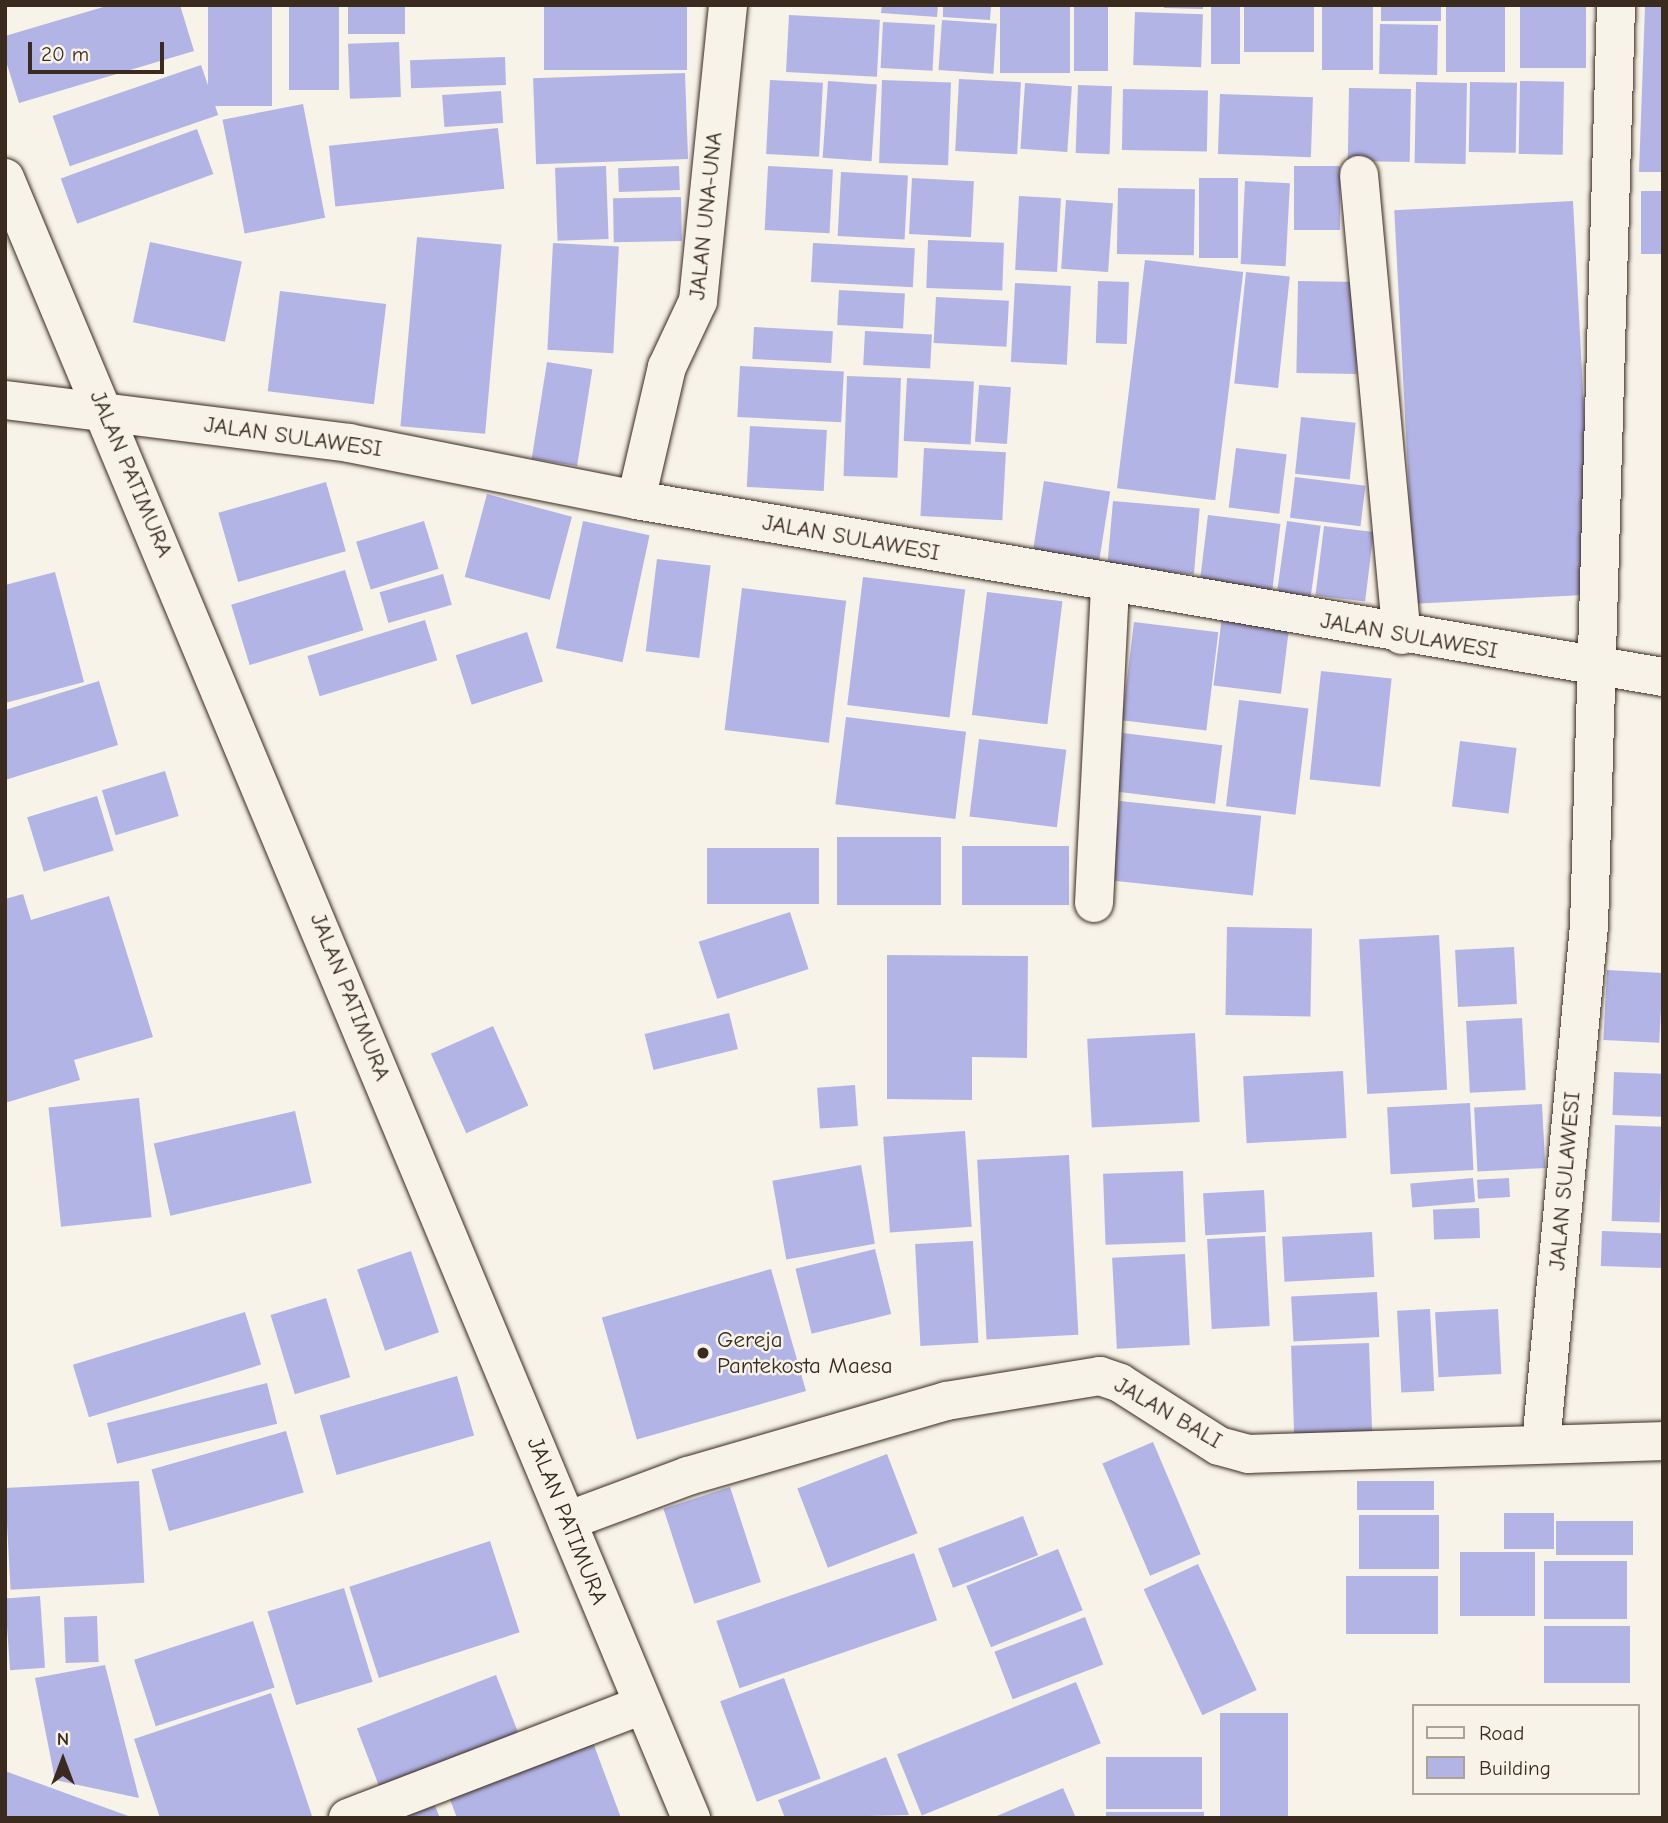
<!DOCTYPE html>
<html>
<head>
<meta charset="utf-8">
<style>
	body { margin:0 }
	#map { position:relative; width:1668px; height:1823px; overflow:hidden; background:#f7f3e8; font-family:"Comic Neue",sans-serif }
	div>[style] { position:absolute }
	.building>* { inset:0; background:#b3b4e6; transform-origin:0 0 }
	.roads { filter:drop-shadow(0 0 2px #3b2a1e) drop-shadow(0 0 2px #3b2a1e) }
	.minor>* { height:38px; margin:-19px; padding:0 19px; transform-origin:19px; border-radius:19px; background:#f7f3e8 }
	.secondary>* { height:38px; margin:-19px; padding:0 19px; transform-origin:19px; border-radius:19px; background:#f7f3e8 }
	.dots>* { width:19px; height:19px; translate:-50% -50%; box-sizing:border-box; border:4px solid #f7f3e8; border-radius:50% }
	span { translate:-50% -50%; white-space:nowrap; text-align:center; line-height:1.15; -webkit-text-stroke:5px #f7f3e8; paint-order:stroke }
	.street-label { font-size:23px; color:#3b2a1e }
	.poi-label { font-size:23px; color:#3b2a1e }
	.left { translate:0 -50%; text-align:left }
	.frame { position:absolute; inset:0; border:7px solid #3b2a1e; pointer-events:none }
	.legend { position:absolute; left:1412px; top:1704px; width:228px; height:91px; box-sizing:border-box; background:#f7f3e8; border:2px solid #aca397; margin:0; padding:9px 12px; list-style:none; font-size:21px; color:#3b2a1e }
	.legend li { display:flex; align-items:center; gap:14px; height:35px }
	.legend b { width:35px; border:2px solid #aca397 }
	.north { position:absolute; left:28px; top:1725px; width:70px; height:70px; -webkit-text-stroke:5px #f7f3e8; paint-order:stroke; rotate:0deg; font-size:19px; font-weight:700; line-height:28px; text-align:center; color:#3b2a1e }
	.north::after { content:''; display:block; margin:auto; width:24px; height:32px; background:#3b2a1e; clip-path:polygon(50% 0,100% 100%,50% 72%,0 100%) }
	.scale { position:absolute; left:28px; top:42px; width:136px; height:32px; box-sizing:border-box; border:4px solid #3b2a1e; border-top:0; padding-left:9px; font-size:21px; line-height:24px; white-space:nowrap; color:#3b2a1e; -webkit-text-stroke:5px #f7f3e8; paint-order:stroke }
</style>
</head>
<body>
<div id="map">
	<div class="building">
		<i style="clip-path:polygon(110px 5px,180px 5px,194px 51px,19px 103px,5px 58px,5px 36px)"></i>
		<i style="left:208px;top:5px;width:64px;height:101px"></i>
		<i style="left:289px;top:5px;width:50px;height:85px"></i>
		<i style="left:348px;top:5px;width:57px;height:29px"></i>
		<i style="left:544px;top:5px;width:143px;height:65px"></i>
		<i style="clip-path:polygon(882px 5px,938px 5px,937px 17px,881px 13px)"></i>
		<i style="clip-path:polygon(943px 5px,991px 5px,990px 20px,943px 17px)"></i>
		<i style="left:1000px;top:5px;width:70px;height:68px"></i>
		<i style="left:1074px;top:5px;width:34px;height:66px"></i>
		<i style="clip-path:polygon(1164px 5px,1203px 5px,1203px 9px,1164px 8px)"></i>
		<i style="left:1211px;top:5px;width:29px;height:59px"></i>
		<i style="left:1244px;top:5px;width:70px;height:47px"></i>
		<i style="left:1322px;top:5px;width:51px;height:65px"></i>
		<i style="left:1381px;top:5px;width:60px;height:16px"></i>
		<i style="left:1446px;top:5px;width:59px;height:67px"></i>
		<i style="left:1520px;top:5px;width:66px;height:63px"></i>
		<i style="clip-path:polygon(1645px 6px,1663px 7px,1663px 172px,1639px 172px)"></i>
		<i style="left:1135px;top:12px;width:68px;height:53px;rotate:2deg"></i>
		<i style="left:789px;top:15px;width:91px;height:57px;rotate:3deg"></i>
		<i style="left:942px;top:20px;width:55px;height:50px;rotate:4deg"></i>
		<i style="left:883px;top:22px;width:52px;height:46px;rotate:3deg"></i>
		<i style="left:1380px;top:24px;width:58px;height:50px;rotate:1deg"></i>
		<i style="left:399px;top:42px;width:55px;height:51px;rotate:88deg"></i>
		<i style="left:505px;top:57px;width:28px;height:95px;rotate:88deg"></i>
		<i style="left:201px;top:65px;width:53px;height:157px;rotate:71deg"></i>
		<i style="left:685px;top:73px;width:86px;height:152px;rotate:88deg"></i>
		<i style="left:959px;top:79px;width:62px;height:72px;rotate:3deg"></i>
		<i style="left:770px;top:80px;width:53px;height:74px;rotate:3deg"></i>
		<i style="left:882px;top:80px;width:69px;height:83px;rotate:2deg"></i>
		<i style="left:828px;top:81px;width:49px;height:77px;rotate:4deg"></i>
		<i style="left:1520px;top:81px;width:44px;height:73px;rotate:1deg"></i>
		<i style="left:1416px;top:82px;width:51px;height:81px;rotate:1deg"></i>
		<i style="left:1470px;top:82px;width:47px;height:70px;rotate:1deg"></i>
		<i style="left:1025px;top:83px;width:47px;height:66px;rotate:4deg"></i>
		<i style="left:1078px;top:85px;width:34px;height:68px;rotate:2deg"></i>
		<i style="left:1349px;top:88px;width:62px;height:73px;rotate:1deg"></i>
		<i style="left:1123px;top:89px;width:85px;height:61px;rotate:1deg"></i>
		<i style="left:501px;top:91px;width:32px;height:59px;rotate:86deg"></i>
		<i style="left:1220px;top:94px;width:93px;height:60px;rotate:2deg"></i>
		<i style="left:303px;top:104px;width:116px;height:82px;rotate:79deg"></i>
		<i style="left:498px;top:128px;width:61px;height:170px;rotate:84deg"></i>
		<i style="left:197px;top:129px;width:48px;height:145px;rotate:70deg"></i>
		<i style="left:606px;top:166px;width:73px;height:51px;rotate:88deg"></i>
		<i style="left:679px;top:166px;width:24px;height:61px;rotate:88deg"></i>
		<i style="left:768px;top:166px;width:65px;height:64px;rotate:3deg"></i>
		<i style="left:1294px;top:166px;width:46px;height:64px"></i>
		<i style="left:841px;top:172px;width:67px;height:64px;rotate:3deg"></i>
		<i style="left:912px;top:178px;width:62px;height:56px;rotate:3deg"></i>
		<i style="left:1199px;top:178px;width:39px;height:80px"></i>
		<i style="left:1245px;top:181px;width:45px;height:83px;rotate:3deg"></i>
		<i style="left:1118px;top:188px;width:77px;height:66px;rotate:1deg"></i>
		<i style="left:1641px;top:191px;width:22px;height:63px"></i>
		<i style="left:1019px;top:196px;width:42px;height:74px;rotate:3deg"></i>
		<i style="left:681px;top:197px;width:44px;height:68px;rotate:89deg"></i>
		<i style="left:1066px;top:200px;width:47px;height:69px;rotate:4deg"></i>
		<i style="left:1573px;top:201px;width:394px;height:179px;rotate:87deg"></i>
		<i style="left:417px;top:237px;width:85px;height:190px;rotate:5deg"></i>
		<i style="left:928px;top:240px;width:76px;height:48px;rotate:2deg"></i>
		<i style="left:150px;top:242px;width:94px;height:82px;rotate:12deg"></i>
		<i style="left:553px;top:243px;width:66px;height:107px;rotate:3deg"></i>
		<i style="left:813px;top:243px;width:102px;height:39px;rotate:3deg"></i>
		<i style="left:1145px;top:260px;width:99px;height:230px;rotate:7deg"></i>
		<i style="left:1246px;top:272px;width:44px;height:112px;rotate:6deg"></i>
		<i style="left:1098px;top:281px;width:31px;height:62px;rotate:2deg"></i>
		<i style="left:1298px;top:281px;width:60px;height:92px;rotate:1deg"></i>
		<i style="left:1015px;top:283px;width:56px;height:79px;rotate:3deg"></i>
		<i style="left:839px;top:290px;width:66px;height:35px;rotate:3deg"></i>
		<i style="left:280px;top:291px;width:107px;height:101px;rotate:7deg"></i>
		<i style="left:936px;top:297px;width:73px;height:46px;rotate:3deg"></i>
		<i style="left:754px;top:327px;width:79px;height:32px;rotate:3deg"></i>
		<i style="left:865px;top:331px;width:67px;height:34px;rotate:3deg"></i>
		<i style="left:547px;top:362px;width:46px;height:98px;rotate:9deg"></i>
		<i style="left:740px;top:366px;width:104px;height:51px;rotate:3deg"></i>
		<i style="left:847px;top:376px;width:54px;height:100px;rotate:2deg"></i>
		<i style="left:907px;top:378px;width:67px;height:63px;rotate:3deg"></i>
		<i style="left:979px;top:385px;width:32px;height:57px;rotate:4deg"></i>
		<i style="left:1301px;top:417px;width:55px;height:57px;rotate:6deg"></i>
		<i style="left:750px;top:426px;width:77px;height:61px;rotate:3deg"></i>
		<i style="left:924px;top:448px;width:82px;height:68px;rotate:3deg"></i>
		<i style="left:1236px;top:448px;width:51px;height:60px;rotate:7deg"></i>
		<i style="left:1295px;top:477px;width:71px;height:41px;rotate:7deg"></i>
		<i style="left:1044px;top:481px;width:67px;height:78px;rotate:9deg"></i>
		<i style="left:326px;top:482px;width:72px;height:112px;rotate:74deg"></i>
		<i style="left:487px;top:494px;width:88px;height:86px;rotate:15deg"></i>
		<i style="left:1113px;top:501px;width:87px;height:66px;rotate:5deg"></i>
		<i style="left:1208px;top:515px;width:73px;height:75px;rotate:7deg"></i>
		<i style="left:424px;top:521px;width:50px;height:71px;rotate:73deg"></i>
		<i style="left:583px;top:521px;width:68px;height:130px;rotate:12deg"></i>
		<i style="left:1287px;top:521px;width:34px;height:73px;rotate:8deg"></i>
		<i style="left:1324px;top:526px;width:50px;height:70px;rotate:7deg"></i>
		<i style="left:657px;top:559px;width:54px;height:93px;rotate:7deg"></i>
		<i style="left:345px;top:570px;width:63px;height:119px;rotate:73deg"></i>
		<i style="clip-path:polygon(55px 572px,84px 682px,5px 703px,5px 585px)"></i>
		<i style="left:443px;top:574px;width:32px;height:66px;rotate:74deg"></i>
		<i style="left:863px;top:577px;width:103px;height:129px;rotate:7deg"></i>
		<i style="left:742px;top:588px;width:105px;height:143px;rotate:7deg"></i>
		<i style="left:987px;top:592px;width:76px;height:124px;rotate:7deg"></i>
		<i style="left:1222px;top:616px;width:68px;height:70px;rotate:7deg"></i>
		<i style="left:425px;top:620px;width:42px;height:123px;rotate:73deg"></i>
		<i style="left:1134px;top:622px;width:85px;height:99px;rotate:7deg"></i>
		<i style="left:527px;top:632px;width:52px;height:75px;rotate:72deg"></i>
		<i style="left:1321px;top:671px;width:71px;height:109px;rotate:6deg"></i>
		<i style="clip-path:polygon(99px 681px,118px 745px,5px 780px,5px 710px)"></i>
		<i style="left:1239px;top:700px;width:70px;height:107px;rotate:7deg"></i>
		<i style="left:846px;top:717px;width:121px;height:88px;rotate:7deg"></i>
		<i style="left:1123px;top:733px;width:100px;height:59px;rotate:7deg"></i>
		<i style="left:979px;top:739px;width:88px;height:78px;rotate:7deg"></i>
		<i style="left:1460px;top:741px;width:57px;height:66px;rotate:7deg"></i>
		<i style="left:165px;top:771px;width:47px;height:66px;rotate:73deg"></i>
		<i style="left:97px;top:796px;width:57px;height:73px;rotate:73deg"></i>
		<i style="left:1120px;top:801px;width:142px;height:80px;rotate:6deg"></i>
		<i style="left:837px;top:837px;width:104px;height:68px"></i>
		<i style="left:962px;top:846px;width:107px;height:59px"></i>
		<i style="left:707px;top:848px;width:112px;height:56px"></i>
		<i style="clip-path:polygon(23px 894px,31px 920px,109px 896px,153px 1037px,74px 1060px,80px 1080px,5px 1103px,5px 899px)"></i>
		<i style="left:790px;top:912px;width:60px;height:96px;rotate:72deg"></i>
		<i style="left:1227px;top:927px;width:85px;height:88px;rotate:1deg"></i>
		<i style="left:1439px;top:935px;width:155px;height:80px;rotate:87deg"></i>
		<i style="left:1514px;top:947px;width:57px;height:59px;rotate:87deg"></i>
		<i style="clip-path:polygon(887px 955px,1028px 956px,1027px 1058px,972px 1057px,972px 1100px,887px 1099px)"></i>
		<i style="left:1607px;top:970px;width:56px;height:70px;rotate:3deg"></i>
		<i style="left:729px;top:1013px;width:37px;height:87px;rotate:76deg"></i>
		<i style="left:1522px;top:1018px;width:72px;height:56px;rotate:87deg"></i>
		<i style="left:493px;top:1026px;width:87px;height:68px;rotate:66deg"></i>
		<i style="left:1195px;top:1033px;width:89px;height:108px;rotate:87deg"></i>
		<i style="left:1343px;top:1071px;width:67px;height:100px;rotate:87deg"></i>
		<i style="left:1614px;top:1072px;width:49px;height:43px;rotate:2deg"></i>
		<i style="left:855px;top:1085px;width:41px;height:38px;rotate:86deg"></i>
		<i style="left:139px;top:1098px;width:120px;height:91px;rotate:84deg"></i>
		<i style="left:1470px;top:1103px;width:67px;height:83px;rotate:87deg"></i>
		<i style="left:1542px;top:1104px;width:64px;height:68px;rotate:87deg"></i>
		<i style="left:295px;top:1111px;width:74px;height:145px;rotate:77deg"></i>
		<i style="left:1615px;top:1125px;width:48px;height:96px;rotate:2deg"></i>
		<i style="left:965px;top:1131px;width:96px;height:82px;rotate:86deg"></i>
		<i style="left:1069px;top:1155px;width:180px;height:92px;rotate:87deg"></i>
		<i style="left:861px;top:1165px;width:80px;height:90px;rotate:80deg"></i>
		<i style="left:1183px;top:1171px;width:71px;height:80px;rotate:88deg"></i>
		<i style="left:1473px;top:1178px;width:24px;height:63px;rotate:85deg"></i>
		<i style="left:1509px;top:1178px;width:19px;height:32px;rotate:87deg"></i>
		<i style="left:1264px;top:1190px;width:42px;height:61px;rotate:87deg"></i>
		<i style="left:1479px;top:1208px;width:30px;height:46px;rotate:88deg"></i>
		<i style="left:1602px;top:1231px;width:61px;height:35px;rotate:2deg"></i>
		<i style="left:1372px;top:1232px;width:45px;height:90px;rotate:87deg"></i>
		<i style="left:1265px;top:1236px;width:90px;height:58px;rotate:87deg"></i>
		<i style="left:973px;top:1241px;width:102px;height:58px;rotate:87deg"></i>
		<i style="left:875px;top:1249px;width:67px;height:82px;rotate:76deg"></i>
		<i style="left:411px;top:1251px;width:86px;height:57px;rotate:71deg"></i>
		<i style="left:1185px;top:1254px;width:91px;height:73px;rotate:87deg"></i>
		<i style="left:771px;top:1269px;width:127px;height:176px;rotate:74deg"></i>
		<i style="left:1377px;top:1292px;width:45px;height:86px;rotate:87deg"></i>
		<i style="left:326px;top:1298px;width:83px;height:58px;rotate:73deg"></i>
		<i style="left:1430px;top:1309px;width:82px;height:33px;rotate:87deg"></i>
		<i style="left:1498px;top:1309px;width:65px;height:63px;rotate:87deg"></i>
		<i style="left:245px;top:1312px;width:55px;height:180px;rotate:73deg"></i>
		<i style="left:1369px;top:1343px;width:95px;height:78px;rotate:88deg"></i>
		<i style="left:457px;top:1376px;width:62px;height:143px;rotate:74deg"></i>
		<i style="left:267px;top:1383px;width:42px;height:165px;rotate:76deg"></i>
		<i style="left:286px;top:1431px;width:64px;height:140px;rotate:74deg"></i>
		<i style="left:1153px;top:1442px;width:122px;height:55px;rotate:67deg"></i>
		<i style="left:887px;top:1454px;width:85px;height:96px;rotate:69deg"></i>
		<i style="left:139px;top:1481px;width:102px;height:134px;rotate:87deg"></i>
		<i style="left:1357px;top:1481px;width:77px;height:29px"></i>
		<i style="left:730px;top:1487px;width:100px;height:70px;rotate:72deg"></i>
		<i style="left:1504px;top:1513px;width:50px;height:36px"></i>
		<i style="left:1359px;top:1515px;width:80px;height:54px"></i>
		<i style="left:1023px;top:1516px;width:42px;height:91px;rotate:69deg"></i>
		<i style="left:1556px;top:1521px;width:77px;height:34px"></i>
		<i style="left:490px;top:1541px;width:96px;height:148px;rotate:72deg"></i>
		<i style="left:1058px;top:1549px;width:66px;height:99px;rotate:68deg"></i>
		<i style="left:1460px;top:1552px;width:75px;height:64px"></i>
		<i style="left:914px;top:1553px;width:71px;height:209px;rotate:71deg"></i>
		<i style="left:1544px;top:1561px;width:83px;height:58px"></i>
		<i style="left:1198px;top:1564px;width:139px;height:60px;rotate:65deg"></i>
		<i style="left:1346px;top:1576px;width:92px;height:58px"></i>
		<i style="left:344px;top:1588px;width:98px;height:80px;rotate:73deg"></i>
		<i style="left:40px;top:1596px;width:72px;height:35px;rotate:86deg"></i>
		<i style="left:97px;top:1616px;width:46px;height:33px;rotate:88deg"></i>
		<i style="left:1085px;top:1617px;width:51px;height:97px;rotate:69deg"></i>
		<i style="left:253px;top:1621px;width:70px;height:125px;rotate:72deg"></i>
		<i style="left:1544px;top:1626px;width:86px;height:57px"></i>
		<i style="clip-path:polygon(105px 1665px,139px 1798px,55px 1780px,35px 1678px)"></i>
		<i style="left:496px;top:1675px;width:62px;height:149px;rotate:69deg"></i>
		<i style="left:784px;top:1678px;width:107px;height:68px;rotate:70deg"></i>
		<i style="left:1076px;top:1682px;width:66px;height:193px;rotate:68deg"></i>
		<i style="clip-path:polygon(271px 1693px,312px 1816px,160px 1818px,134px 1739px)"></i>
		<i style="left:1220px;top:1713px;width:68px;height:105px"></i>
		<i style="clip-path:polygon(591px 1737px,621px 1818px,457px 1818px,446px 1789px)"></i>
		<i style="clip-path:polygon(886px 1757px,909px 1815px,785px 1818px,778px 1800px)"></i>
		<i style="left:1106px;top:1757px;width:96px;height:52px"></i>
		<i style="clip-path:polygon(5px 1771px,131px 1817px,131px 1818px,5px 1818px)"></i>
		<i style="clip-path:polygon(1063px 1788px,1076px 1818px,992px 1818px)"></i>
		<i style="clip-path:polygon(430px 1794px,440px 1818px,373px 1818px)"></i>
		<i style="left:1106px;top:1812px;width:98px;height:6px"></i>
	</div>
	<div class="roads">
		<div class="minor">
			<i style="left:1359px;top:175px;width:462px;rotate:84.7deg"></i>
			<i style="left:5px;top:400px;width:347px;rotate:7.1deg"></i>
			<i style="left:349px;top:443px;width:293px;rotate:11.2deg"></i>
			<i style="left:636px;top:500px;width:1042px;rotate:9.78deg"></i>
			<i style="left:636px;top:500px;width:137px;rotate:-76.9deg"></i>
			<i style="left:667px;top:367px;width:73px;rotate:-64.8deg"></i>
			<i style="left:698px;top:301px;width:298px;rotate:-84.2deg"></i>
			<i style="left:1094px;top:903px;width:320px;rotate:-87.1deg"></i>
			<i style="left:1541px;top:1444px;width:520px;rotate:-84.71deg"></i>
			<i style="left:1589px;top:926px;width:921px;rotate:-88.32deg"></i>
			<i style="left:567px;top:1521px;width:129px;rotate:-20.4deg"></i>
			<i style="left:688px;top:1476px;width:269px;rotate:-16.2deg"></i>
			<i style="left:946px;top:1401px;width:156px;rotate:-9.2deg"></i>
			<i style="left:1100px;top:1376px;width:21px;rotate:19deg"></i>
			<i style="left:1120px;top:1383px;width:117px;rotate:32.5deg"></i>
			<i style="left:1219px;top:1446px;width:31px;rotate:15deg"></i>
			<i style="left:1249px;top:1454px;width:414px;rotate:-1.8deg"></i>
			<i style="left:348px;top:1818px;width:316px;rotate:-21deg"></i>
		</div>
		<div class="secondary">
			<i style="left:5px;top:178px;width:1778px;rotate:67.3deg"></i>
		</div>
	</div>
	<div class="dots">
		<i style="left:703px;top:1353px;background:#3b2a1e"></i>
	</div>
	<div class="street-label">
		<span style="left:706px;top:216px;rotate:-84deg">JALAN UNA-UNA</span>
		<span style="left:293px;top:437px;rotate:8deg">JALAN SULAWESI</span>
		<span style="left:131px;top:474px;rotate:67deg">JALAN PATIMURA</span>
		<span style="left:851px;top:538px;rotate:10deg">JALAN SULAWESI</span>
		<span style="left:1409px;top:636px;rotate:10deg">JALAN SULAWESI</span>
		<span style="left:350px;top:997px;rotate:68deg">JALAN PATIMURA</span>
		<span style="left:1565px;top:1181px;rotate:-85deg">JALAN SULAWESI</span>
		<span style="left:1168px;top:1413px;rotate:30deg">JALAN BALI</span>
		<span style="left:567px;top:1521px;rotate:68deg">JALAN PATIMURA</span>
	</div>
	<div class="poi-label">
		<span class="left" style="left:717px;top:1353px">Gereja<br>Pantekosta Maesa</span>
	</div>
	<div class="frame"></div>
	<ul class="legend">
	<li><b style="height:9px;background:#f7f3e8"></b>Road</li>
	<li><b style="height:19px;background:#b3b4e6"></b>Building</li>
	</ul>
	<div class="north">N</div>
	<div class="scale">20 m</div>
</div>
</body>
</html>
